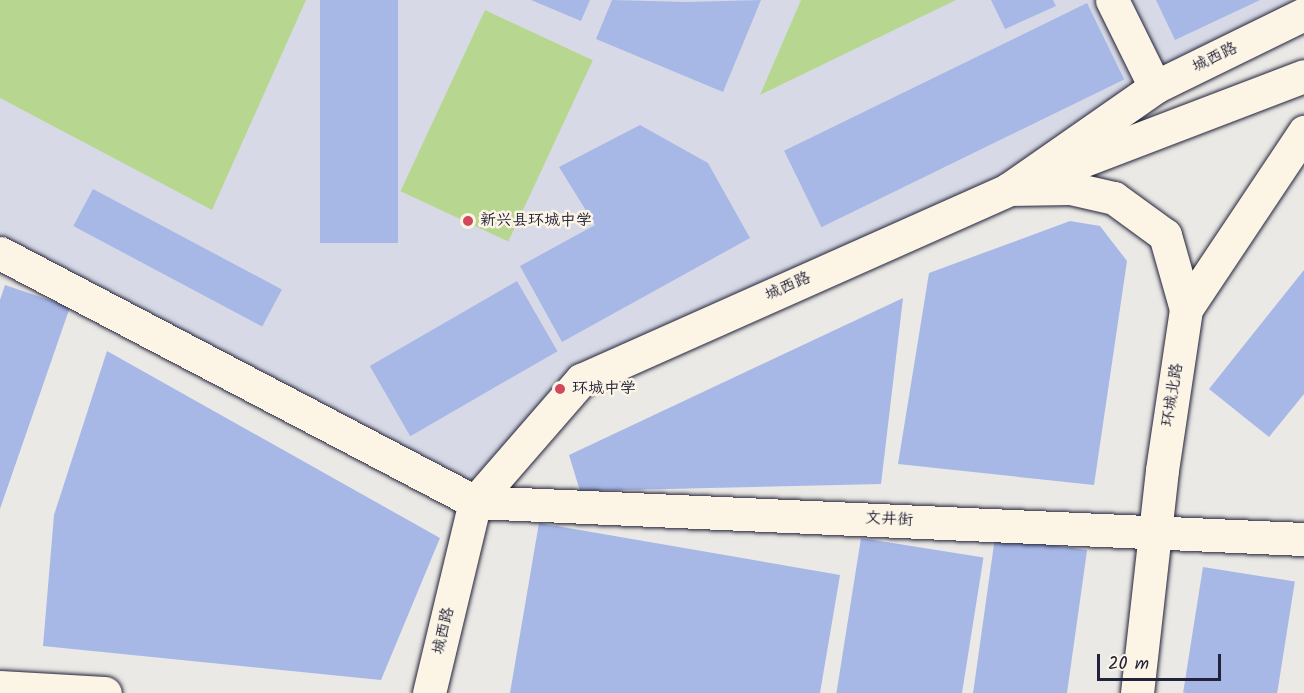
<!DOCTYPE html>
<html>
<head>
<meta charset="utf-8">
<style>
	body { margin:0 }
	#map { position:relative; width:1304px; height:693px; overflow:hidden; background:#ebe9e5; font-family:Kalam,"LXGW WenKai TC",sans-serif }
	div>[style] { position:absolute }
	.built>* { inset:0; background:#d7dae6 }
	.green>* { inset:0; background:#b7d791; transform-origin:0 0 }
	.building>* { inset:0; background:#a7b8e7; transform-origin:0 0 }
	.roads { filter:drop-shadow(0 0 2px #22223b) drop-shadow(0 0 2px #22223b) }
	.minor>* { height:33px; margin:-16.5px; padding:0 16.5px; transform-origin:16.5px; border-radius:16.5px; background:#fcf5e5 }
	.major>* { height:33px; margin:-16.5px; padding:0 16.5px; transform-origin:16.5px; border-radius:16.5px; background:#fcf5e5 }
	.dots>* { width:16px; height:16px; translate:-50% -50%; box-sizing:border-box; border:3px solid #fcf5e5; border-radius:50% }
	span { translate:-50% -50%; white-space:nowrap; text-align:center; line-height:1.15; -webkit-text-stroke:5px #fcf5e5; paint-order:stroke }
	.street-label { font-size:16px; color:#22223b }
	.poi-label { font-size:16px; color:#22223b }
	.left { translate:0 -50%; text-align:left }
	.scale { position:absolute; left:1097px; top:654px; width:124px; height:27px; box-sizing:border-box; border:3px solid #22223b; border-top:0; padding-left:8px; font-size:18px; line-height:21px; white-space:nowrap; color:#22223b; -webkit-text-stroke:4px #fcf5e5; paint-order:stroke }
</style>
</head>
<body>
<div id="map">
	<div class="built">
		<i style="clip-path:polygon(0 0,1304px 0,1009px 189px,581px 380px,475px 502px,0 253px)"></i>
	</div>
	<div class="green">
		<i style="clip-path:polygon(0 0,306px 0,212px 210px,0 98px)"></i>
		<i style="clip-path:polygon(801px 0,956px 0,760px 95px)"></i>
		<i style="left:485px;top:10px;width:119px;height:200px;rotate:25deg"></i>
	</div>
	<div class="building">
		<i style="left:320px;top:0;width:78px;height:243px"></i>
		<i style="clip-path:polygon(531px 0,590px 0,581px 21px)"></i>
		<i style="clip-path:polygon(612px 0,687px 2px,761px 0,723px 92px,596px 39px)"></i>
		<i style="clip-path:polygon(991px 0,1053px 0,1056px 6px,1005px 29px)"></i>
		<i style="clip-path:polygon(1156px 0,1260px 0,1175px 40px)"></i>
		<i style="left:1087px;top:3px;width:85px;height:337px;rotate:64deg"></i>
		<i style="clip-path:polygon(640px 125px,708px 163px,750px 238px,562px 342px,520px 266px,595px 225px,559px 167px)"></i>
		<i style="left:93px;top:189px;width:214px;height:42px;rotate:28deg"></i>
		<i style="clip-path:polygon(1070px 221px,1100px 226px,1127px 261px,1094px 485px,898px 464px,929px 273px)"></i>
		<i style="clip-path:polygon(1304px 270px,1304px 394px,1269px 437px,1209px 389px)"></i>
		<i style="left:517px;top:281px;width:81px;height:170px;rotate:60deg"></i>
		<i style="clip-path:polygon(5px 285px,70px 307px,0 509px,0 300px)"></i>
		<i style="clip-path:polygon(903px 298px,881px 484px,580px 491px,569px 455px)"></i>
		<i style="clip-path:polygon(107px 351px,440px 538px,381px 680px,43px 646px,54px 515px)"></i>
		<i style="clip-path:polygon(539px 523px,840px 575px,820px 693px,510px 693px)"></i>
		<i style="left:995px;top:537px;width:93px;height:158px;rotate:8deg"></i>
		<i style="left:861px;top:538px;width:124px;height:157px;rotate:9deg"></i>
		<i style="left:1203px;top:567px;width:93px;height:127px;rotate:9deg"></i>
	</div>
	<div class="roads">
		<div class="minor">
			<i style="left:1112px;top:0;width:97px;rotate:63.7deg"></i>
			<i style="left:0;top:253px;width:536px;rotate:27.66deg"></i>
			<i style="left:475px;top:502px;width:830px;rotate:2.56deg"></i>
			<i style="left:0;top:687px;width:105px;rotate:3.3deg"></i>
			<i style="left:429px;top:693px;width:196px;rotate:-76.5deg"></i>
			<i style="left:475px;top:502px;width:162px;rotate:-49deg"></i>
			<i style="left:581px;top:380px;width:469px;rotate:-24deg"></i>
			<i style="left:1009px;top:189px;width:61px;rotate:-0.9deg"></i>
			<i style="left:1070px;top:188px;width:45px;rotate:12.8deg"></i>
			<i style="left:1114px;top:198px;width:63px;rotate:36deg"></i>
			<i style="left:1165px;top:235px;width:77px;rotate:74.2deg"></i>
			<i style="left:1137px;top:693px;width:224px;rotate:-83.6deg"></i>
			<i style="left:1162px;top:470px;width:163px;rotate:-81.5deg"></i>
			<i style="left:1186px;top:309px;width:213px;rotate:-56.3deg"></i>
		</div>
		<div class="major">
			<i style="left:1058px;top:170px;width:263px;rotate:-20.9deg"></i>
			<i style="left:1009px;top:189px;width:178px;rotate:-34.9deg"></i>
			<i style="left:1155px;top:87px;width:166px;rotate:-26.1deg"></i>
		</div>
	</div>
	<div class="dots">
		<i style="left:468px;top:221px;background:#d1495b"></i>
		<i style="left:560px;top:389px;background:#d1495b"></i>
	</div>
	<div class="street-label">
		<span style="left:1215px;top:58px;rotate:-26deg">城西路</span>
		<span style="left:788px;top:287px;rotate:-24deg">城西路</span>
		<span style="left:1173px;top:395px;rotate:-81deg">环城北路</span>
		<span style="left:889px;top:520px;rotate:3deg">文井街</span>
		<span style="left:444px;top:631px;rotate:-77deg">城西路</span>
	</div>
	<div class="poi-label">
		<span class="left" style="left:480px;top:221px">新兴县环城中学</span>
		<span class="left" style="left:572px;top:389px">环城中学</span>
	</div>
	<div class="scale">20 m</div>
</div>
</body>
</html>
